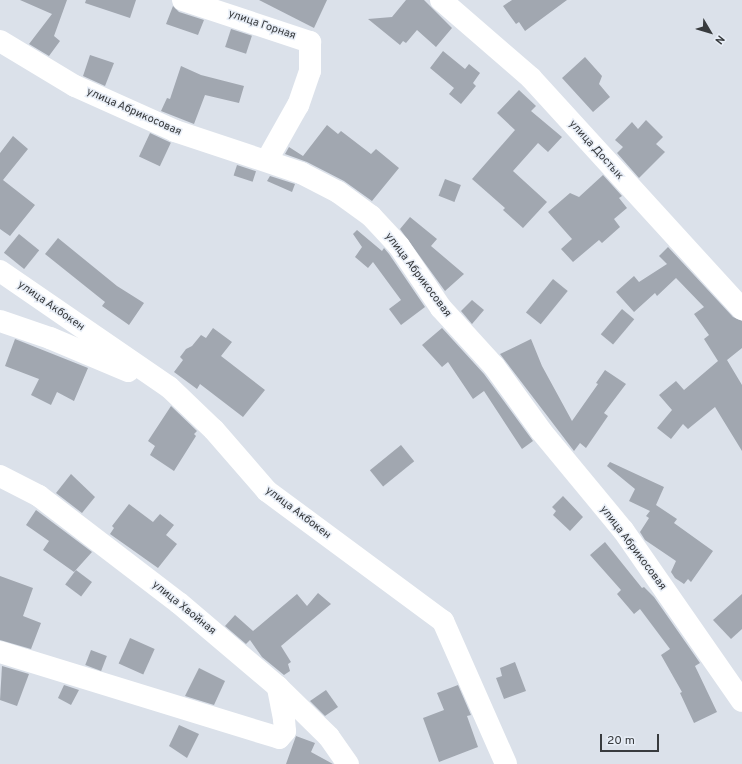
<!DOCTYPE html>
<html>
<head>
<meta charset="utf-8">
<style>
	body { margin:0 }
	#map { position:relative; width:742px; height:764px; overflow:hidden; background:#dbe1ea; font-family:Overpass,sans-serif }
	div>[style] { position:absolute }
	.building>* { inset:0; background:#a1a7b0; transform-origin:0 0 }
	.minor>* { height:22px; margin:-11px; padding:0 11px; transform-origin:11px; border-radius:11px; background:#fff }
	span { translate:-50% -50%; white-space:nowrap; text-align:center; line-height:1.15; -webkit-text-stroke:3px #e8eef7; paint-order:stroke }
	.street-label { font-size:11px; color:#383b3e }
	.north { position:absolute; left:690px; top:12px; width:40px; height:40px; -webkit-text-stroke:3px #e8eef7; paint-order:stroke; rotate:128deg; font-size:11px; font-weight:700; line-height:16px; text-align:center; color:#383b3e }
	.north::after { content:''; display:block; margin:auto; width:14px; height:18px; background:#383b3e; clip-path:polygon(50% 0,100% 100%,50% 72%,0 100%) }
	.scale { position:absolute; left:600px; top:734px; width:59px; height:18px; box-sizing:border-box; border:2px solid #383b3e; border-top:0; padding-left:5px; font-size:12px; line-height:14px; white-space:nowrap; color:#383b3e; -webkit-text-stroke:3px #e8eef7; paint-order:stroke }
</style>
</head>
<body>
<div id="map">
	<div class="building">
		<i style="clip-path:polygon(20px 0,67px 0,54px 36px,60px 41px,49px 56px,29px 44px,52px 14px)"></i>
		<i style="clip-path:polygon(86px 0,136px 0,130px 18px,85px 3px)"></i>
		<i style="clip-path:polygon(259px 0,327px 0,314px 28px)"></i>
		<i style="clip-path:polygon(406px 0,424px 0,452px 28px,436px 47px,417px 30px,406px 43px,403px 41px,400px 45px,368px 19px,392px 17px)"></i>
		<i style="clip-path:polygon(512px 0,567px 0,525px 31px,519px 22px,516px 24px,503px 6px)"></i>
		<i style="clip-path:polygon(173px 6px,179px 12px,204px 20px,198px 35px,166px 24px)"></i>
		<i style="left:231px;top:29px;width:22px;height:19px;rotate:18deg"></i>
		<i style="clip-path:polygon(443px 51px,465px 69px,469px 64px,480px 73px,473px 83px,476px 86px,461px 104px,449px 94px,454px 88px,430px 68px)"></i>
		<i style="clip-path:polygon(90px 55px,114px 63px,105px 86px,83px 76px)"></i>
		<i style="clip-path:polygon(585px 57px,602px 76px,599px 84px,610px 97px,593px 112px,562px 78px)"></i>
		<i style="clip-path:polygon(181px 66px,201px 75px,244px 86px,239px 103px,205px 95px,194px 124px,161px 111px,167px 98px,170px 99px)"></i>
		<i style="clip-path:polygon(519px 90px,536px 106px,531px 111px,562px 137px,548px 152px,538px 143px,513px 171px,547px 202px,523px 228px,503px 210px,505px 208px,472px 179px,515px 130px,497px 113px)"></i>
		<i style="clip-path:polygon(646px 120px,663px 137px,656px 144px,665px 152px,639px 178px,617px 153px,623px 147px,615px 140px,632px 122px,638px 129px)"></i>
		<i style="clip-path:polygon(327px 125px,338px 134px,341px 131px,371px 154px,376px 149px,399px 168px,372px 201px,344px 181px,307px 162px,285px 154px,289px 147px,303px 156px)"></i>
		<i style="left:150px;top:133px;width:23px;height:26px;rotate:25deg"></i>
		<i style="clip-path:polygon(13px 136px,28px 149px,3px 180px,35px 205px,10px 236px,0 229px,0 153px)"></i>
		<i style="left:237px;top:165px;width:20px;height:11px;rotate:18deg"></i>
		<i style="clip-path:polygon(603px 175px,622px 196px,619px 198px,627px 208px,614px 219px,620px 227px,602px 243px,599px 240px,573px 262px,561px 249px,572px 239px,548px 212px,570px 193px,579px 197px)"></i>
		<i style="clip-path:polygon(270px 176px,295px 184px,292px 192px,267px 181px)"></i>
		<i style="left:445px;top:179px;width:17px;height:18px;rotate:21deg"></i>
		<i style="clip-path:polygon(410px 217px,437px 239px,431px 246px,464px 274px,445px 291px,400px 229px)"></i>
		<i style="clip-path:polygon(357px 230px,382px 251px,384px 248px,389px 254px,425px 307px,401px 325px,389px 309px,401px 300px,373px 262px,368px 268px,355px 257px,362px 247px,353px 234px)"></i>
		<i style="left:19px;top:234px;width:26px;height:24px;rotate:39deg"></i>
		<i style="clip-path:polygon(58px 238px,117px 286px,144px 303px,129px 325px,102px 306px,105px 302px,45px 254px)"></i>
		<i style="clip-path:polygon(668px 247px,733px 317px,742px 321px,742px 348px,727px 360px,742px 385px,742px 451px,715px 407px,688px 429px,683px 424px,671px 439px,657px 428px,672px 410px,659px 395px,676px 381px,684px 390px,718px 361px,704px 339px,709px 335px,694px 314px,704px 307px,676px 278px,657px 296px,655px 293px,634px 312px,616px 292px,634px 276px,639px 282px,667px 264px,659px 256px)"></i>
		<i style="left:553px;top:279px;width:19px;height:43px;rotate:39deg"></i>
		<i style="clip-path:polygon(472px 300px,484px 310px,472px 324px,461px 311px)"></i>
		<i style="left:622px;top:309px;width:16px;height:33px;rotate:40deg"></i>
		<i style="clip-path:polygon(213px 328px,232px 342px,221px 356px,265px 390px,243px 417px,200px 384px,197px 389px,174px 372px,183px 360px,180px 357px,186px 349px,192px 346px,201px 335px,206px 338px)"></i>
		<i style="clip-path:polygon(442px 328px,484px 374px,533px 441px,522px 449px,484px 391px,473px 399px,448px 362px,442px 367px,422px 345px)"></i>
		<i style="clip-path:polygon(15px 339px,88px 368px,74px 401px,57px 392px,51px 405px,31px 395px,39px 379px,5px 366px)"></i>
		<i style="clip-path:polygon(531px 339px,542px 366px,572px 421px,598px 384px,596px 383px,605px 370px,626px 384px,604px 413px,608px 416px,586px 448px,580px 443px,574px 451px,500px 354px)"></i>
		<i style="clip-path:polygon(171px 406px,197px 431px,194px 434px,196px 436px,174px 471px,150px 455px,155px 446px,148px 441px)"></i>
		<i style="left:401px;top:445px;width:21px;height:40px;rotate:51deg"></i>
		<i style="clip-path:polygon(610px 462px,664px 487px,656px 505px,677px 519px,674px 523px,713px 551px,691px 582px,688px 579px,684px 584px,675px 578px,671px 572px,676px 561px,645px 540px,640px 532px,649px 518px,646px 516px,650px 511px,629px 501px,635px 489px,607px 466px)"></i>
		<i style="clip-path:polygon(71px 474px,95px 497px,82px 513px,56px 493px)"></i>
		<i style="clip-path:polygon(563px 496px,583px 517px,570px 531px,553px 515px,556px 511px,552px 507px)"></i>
		<i style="clip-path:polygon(129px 504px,153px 522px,160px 514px,174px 525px,166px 535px,177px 544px,158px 568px,110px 534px,114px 528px,112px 526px)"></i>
		<i style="clip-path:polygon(36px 510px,92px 552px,74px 572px,43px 550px,49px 541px,26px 525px)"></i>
		<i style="clip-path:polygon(605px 542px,642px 588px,644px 587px,654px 597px,700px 663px,695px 666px,717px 712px,694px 723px,680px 693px,682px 692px,661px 655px,670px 649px,640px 609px,634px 614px,617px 594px,621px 590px,590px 555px)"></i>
		<i style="left:76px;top:570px;width:20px;height:18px;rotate:37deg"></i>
		<i style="clip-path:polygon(0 576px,33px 588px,23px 616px,41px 623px,31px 649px,0 640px)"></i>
		<i style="clip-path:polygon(318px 593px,331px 604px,281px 646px,291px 662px,288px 664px,290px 671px,284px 675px,262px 657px,250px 640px,246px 644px,225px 626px,235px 615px,253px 631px,297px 594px,307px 606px)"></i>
		<i style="clip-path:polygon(742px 594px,742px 629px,731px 639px,713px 620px)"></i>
		<i style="left:130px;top:638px;width:27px;height:28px;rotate:24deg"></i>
		<i style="left:91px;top:650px;width:17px;height:16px;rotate:21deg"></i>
		<i style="clip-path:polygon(515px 662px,526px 691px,504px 699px,496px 678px,502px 676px,500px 668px)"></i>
		<i style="clip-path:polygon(2px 666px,29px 674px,17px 706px,0 700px)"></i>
		<i style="clip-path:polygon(199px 668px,225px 681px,214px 705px,185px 696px)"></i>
		<i style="clip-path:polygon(64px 685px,79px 690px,71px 705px,58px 698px)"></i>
		<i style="clip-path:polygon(458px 685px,471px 715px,467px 716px,478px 747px,439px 762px,423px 718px,444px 710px,437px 693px)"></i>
		<i style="clip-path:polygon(326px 690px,338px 707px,325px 716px,310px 701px)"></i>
		<i style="clip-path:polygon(179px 725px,199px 734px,187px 758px,169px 746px)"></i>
		<i style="clip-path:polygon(296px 736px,315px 743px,311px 752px,333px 764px,286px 764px)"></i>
	</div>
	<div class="minor">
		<i style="left:183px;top:0;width:134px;rotate:18.3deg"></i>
		<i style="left:310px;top:42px;width:29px;rotate:90deg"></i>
		<i style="left:310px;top:71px;width:36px;rotate:109deg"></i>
		<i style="left:298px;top:105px;width:63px;rotate:119.4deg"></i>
		<i style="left:441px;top:0;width:119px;rotate:40.9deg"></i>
		<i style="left:531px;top:78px;width:313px;rotate:47.6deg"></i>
		<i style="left:0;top:41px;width:87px;rotate:31deg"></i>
		<i style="left:75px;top:86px;width:110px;rotate:24.2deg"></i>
		<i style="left:175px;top:131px;width:133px;rotate:18.4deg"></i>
		<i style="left:301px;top:173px;width:42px;rotate:27.2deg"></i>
		<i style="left:338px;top:192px;width:41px;rotate:36deg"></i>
		<i style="left:371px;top:216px;width:41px;rotate:47deg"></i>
		<i style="left:399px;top:246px;width:75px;rotate:55.9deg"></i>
		<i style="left:441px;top:308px;width:79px;rotate:47.6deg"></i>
		<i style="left:494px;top:366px;width:80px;rotate:54.1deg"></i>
		<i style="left:541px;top:431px;width:129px;rotate:50.4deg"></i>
		<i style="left:623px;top:530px;width:208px;rotate:55.2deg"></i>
		<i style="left:0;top:271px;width:205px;rotate:34.5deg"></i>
		<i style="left:169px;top:387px;width:62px;rotate:43.7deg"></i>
		<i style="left:214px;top:430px;width:81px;rotate:49deg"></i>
		<i style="left:267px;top:491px;width:219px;rotate:36.5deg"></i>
		<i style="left:443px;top:621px;width:156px;rotate:66.2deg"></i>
		<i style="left:0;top:321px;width:53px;rotate:18.8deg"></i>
		<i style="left:50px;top:338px;width:85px;rotate:22.9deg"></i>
		<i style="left:0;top:476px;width:44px;rotate:27.1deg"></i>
		<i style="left:39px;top:496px;width:176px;rotate:37.4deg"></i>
		<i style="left:179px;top:603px;width:130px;rotate:40.3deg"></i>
		<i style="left:278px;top:687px;width:71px;rotate:44.4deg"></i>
		<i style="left:329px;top:737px;width:33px;rotate:55deg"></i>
		<i style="left:0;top:652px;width:292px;rotate:17.1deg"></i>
		<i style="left:279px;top:738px;width:9px;rotate:-49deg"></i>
		<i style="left:285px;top:731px;width:12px;rotate:-95deg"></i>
		<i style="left:284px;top:719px;width:33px;rotate:-101deg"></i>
	</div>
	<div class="street-label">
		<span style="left:262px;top:25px;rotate:19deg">улица Горная</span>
		<span style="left:134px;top:112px;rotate:24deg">улица Абрикосовая</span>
		<span style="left:596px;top:150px;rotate:48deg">улица Достык</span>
		<span style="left:418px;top:275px;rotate:53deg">улица Абрикосовая</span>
		<span style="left:51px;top:306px;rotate:35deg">улица Акбокен</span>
		<span style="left:298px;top:513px;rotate:37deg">улица Акбокен</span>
		<span style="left:633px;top:548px;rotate:53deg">улица Абрикосовая</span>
		<span style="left:184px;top:608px;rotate:39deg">улица Хвойная</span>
	</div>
	<div class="north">N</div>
	<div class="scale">20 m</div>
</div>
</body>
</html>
